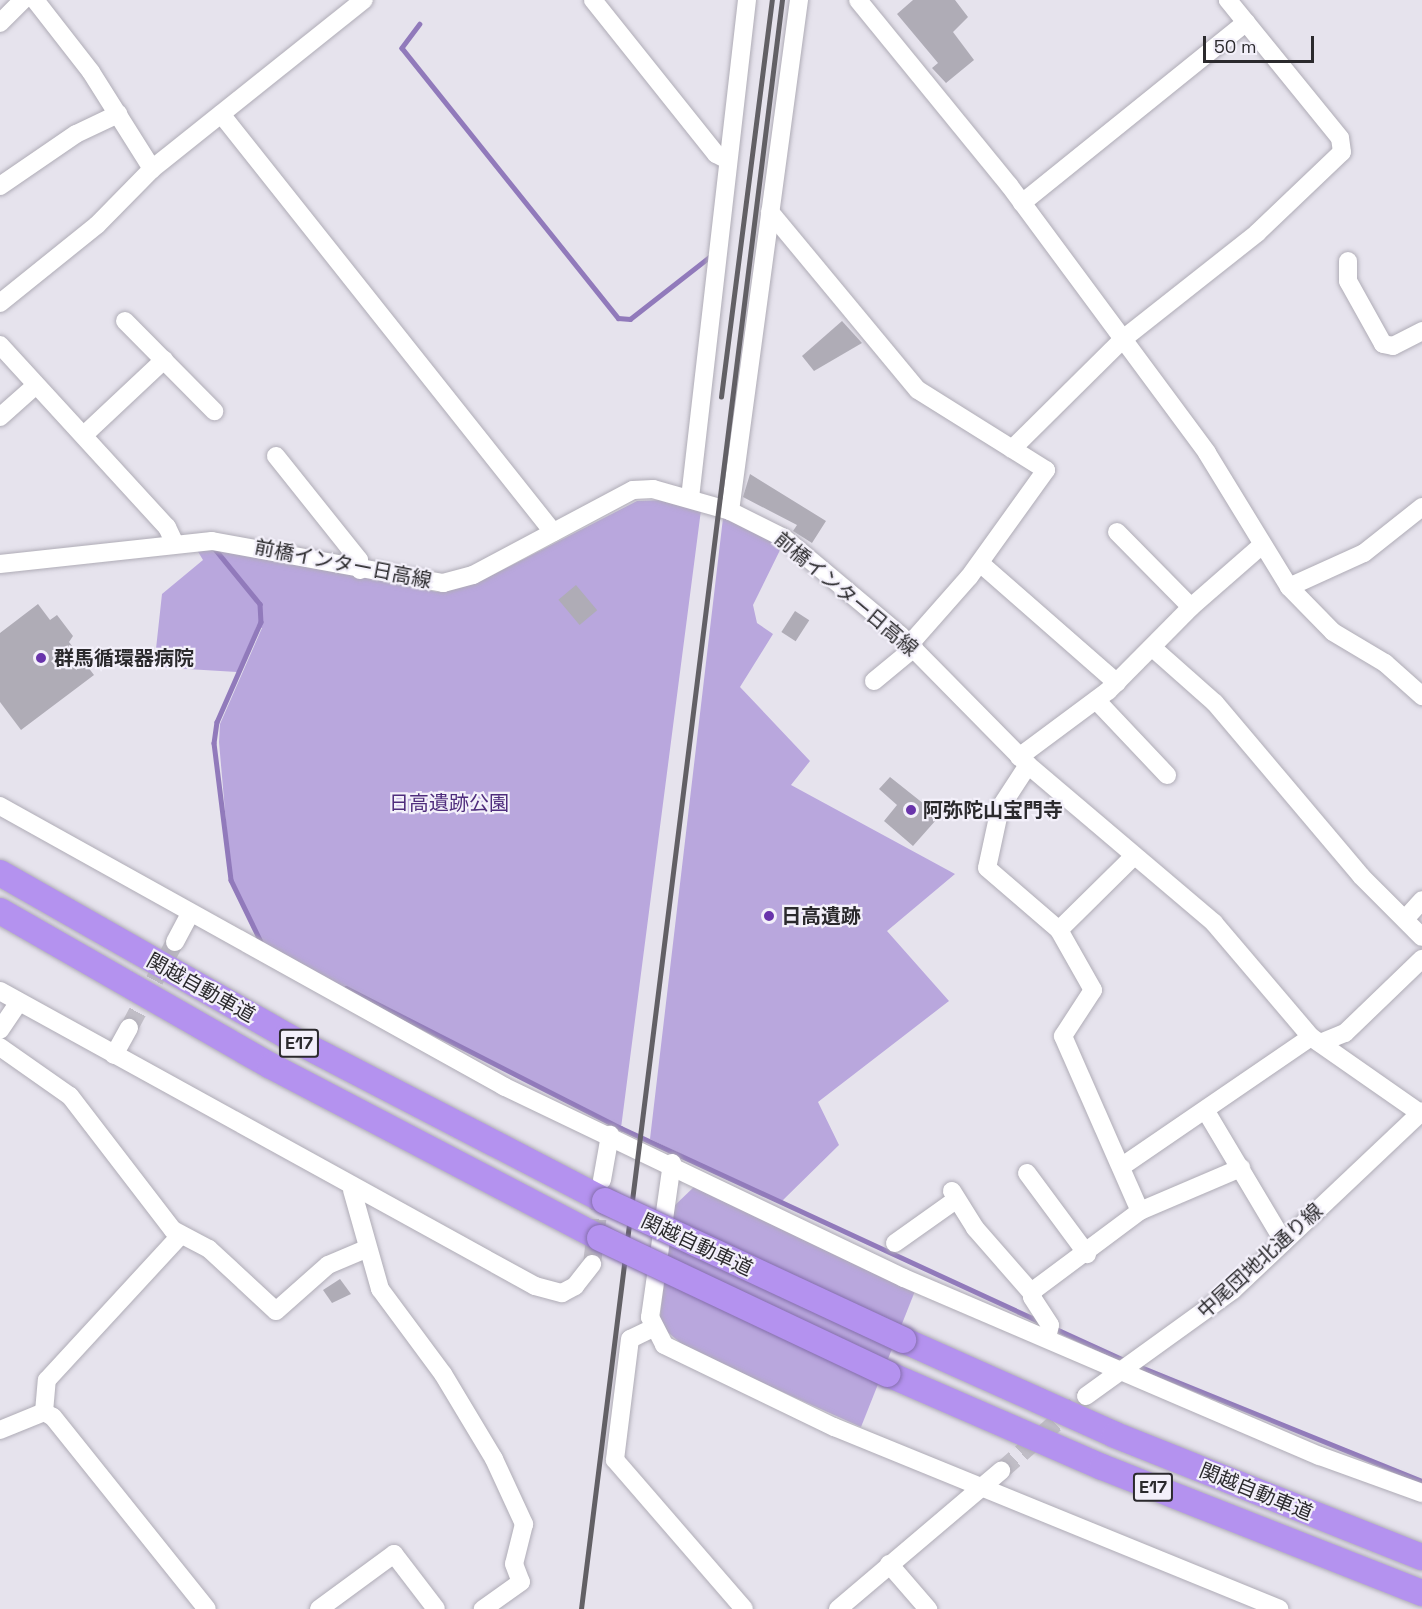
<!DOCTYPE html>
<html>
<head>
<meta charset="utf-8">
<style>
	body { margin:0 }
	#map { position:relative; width:1422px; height:1609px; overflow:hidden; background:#e6e3ed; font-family:"Space Grotesk","Noto Sans JP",sans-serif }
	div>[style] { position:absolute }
	.green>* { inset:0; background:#b9a7dd }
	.stream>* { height:4.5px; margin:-2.25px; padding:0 2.25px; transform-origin:2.25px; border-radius:2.25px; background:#917abb }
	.building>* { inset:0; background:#afacb6; transform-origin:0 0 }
	.minor-tunnel>* { height:18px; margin-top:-9px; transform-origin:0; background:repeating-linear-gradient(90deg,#c1bec7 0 18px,transparent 0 27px) }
	.roads { filter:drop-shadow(0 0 2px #afacb6) drop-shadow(0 0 2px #afacb6) }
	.minor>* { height:18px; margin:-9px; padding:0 9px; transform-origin:9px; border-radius:9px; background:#fff }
	.highway>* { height:26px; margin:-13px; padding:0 13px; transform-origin:13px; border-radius:13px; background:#b492ef }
	.rail>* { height:4.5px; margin:-2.25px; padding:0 2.25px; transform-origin:2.25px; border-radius:2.25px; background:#626065 }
	.bridges { filter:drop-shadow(0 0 2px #846eab) drop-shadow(0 0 2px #846eab) }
	.highway-bridge>* { height:26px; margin:-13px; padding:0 13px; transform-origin:13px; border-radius:13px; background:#b492ef }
	.dots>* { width:16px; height:16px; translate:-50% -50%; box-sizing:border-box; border:3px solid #f3f0fa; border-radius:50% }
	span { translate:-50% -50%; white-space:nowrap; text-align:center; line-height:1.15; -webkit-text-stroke:4.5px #f3f0fa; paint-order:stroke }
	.shield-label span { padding:2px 4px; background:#f3f0fa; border:2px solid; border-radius:4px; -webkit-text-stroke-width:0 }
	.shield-label { font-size:18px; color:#2b2a2d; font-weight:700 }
	.street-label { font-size:20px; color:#2b2a2d }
	.poi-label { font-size:20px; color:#2b2a2d; font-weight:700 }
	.left { translate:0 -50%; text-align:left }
	.park-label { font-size:20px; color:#4f2d7d }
	.scale { position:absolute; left:1203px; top:36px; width:111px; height:27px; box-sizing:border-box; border:3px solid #2b2a2d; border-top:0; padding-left:8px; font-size:18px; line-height:21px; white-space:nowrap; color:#2b2a2d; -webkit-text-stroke:4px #f3f0fa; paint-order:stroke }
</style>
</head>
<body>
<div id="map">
	<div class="green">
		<i style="clip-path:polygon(667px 500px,701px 510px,621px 1128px,263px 947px,231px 880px,219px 742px,220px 724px,262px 628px,257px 626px,237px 672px,154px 667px,162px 594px,203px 560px,197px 550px,222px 548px,437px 592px,479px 582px,637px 501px)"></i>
		<i style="clip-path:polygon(723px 518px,783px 544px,753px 605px,757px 623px,773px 634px,740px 687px,810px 761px,791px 785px,955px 874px,887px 931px,949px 1001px,818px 1102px,839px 1145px,781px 1202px,650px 1139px)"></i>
		<i style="clip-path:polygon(695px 1186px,915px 1291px,861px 1427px,689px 1350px,659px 1325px,673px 1207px)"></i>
	</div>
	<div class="stream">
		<i style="left:420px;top:24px;width:30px;rotate:127deg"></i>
		<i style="left:402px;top:48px;width:346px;rotate:51.3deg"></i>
		<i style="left:618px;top:318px;width:12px;rotate:5deg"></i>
		<i style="left:630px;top:319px;width:104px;rotate:-38deg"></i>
		<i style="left:215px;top:549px;width:71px;rotate:50.7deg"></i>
		<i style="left:260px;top:604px;width:18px;rotate:87deg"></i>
		<i style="left:261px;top:622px;width:109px;rotate:113.7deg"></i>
		<i style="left:217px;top:722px;width:21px;rotate:98deg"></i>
		<i style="left:214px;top:743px;width:138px;rotate:82.9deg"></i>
		<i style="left:231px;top:880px;width:73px;rotate:64.1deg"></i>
		<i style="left:346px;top:988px;width:309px;rotate:27deg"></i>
		<i style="left:621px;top:1128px;width:463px;rotate:24.8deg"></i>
		<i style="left:1054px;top:1328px;width:79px;rotate:24.6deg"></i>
		<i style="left:1136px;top:1365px;width:309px;rotate:22.1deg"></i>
	</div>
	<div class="building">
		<i style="clip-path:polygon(913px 0,955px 0,968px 17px,953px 32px,974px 60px,946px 83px,932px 68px,938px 63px,897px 14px)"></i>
		<i style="clip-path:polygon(842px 321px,862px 343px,814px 371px,802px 356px)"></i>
		<i style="clip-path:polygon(750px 474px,826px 521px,812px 543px,793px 531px,797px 525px,743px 497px)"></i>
		<i style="left:576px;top:585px;width:33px;height:23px;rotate:50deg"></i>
		<i style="clip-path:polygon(38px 604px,50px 620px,57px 615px,73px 636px,69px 642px,94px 675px,21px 730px,0 702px,0 633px)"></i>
		<i style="left:795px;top:611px;width:17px;height:25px;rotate:33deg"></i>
		<i style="clip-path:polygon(890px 777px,929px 808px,926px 812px,936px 820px,913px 846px,884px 821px,897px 805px,879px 789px)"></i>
		<i style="clip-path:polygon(340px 1279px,351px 1294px,332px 1303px,323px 1290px)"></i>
	</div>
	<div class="minor-tunnel">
		<i style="left:129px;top:1028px;width:98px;rotate:-61.9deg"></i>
		<i style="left:592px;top:1264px;width:77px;rotate:-83.2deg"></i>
		<i style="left:1001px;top:1471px;width:113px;rotate:-41.4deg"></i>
	</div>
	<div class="roads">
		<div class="minor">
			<i style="left:35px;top:0;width:91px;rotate:52.1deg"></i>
			<i style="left:91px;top:72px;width:115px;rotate:57.8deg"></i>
			<i style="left:593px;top:0;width:197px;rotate:51.4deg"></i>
			<i style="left:716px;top:154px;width:11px;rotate:27deg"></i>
			<i style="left:858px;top:0;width:239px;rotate:50.8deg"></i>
			<i style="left:1009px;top:185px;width:333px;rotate:53.5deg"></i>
			<i style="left:1207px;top:453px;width:157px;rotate:58.5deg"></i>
			<i style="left:1289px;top:587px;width:63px;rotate:45.6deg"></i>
			<i style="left:1333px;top:632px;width:61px;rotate:30.8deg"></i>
			<i style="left:1385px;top:663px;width:50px;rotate:41.7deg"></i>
			<i style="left:0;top:23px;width:33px;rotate:-45deg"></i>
			<i style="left:221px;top:114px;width:534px;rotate:51.54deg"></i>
			<i style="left:0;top:186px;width:92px;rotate:-34.4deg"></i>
			<i style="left:76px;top:134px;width:47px;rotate:-25.5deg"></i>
			<i style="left:1022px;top:203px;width:288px;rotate:-38.9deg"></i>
			<i style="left:770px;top:212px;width:231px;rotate:50.3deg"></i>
			<i style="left:918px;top:390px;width:151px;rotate:32deg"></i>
			<i style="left:1046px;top:470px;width:132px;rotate:125.7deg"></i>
			<i style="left:969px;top:577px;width:89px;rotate:131.4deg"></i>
			<i style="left:1348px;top:261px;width:20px;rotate:90deg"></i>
			<i style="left:1348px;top:281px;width:72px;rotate:60.9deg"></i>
			<i style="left:1383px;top:344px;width:10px;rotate:11deg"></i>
			<i style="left:1393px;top:346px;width:33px;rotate:-27deg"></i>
			<i style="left:0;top:303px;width:124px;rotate:-38.8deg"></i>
			<i style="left:97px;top:225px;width:78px;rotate:-45.5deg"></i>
			<i style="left:152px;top:169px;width:271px;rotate:-38.6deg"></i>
			<i style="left:125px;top:321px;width:127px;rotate:45.3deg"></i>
			<i style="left:0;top:345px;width:247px;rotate:47.5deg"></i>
			<i style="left:167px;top:527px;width:17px;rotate:65deg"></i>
			<i style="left:0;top:417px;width:48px;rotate:-41.6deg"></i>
			<i style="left:84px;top:435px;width:110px;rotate:-43.2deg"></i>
			<i style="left:1012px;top:449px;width:156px;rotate:-44.7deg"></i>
			<i style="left:1123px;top:339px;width:171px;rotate:-38.3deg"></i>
			<i style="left:1257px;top:233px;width:117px;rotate:-43.6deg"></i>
			<i style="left:1342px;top:152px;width:14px;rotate:-98deg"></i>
			<i style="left:1340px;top:138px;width:178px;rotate:-129.1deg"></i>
			<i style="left:276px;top:456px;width:133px;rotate:51.4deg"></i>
			<i style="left:359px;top:560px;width:10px;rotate:84deg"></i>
			<i style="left:690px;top:498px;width:501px;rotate:-83.47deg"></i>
			<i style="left:730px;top:511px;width:516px;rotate:-82.31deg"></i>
			<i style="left:1117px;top:532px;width:105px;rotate:45.4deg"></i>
			<i style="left:980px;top:563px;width:182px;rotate:41.2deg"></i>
			<i style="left:0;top:564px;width:213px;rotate:-6.2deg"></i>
			<i style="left:212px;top:541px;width:235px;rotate:10.3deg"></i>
			<i style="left:443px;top:583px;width:31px;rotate:-15deg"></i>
			<i style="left:473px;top:575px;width:181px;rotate:-28deg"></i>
			<i style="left:633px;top:490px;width:20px;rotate:-3deg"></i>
			<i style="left:653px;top:489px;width:80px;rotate:15.9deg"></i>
			<i style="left:730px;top:511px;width:60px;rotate:26.6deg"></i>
			<i style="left:784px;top:538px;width:151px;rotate:39.9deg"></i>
			<i style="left:900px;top:635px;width:182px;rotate:45.4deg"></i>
			<i style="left:1028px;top:765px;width:244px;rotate:40.3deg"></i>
			<i style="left:1214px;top:923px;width:150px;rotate:49.6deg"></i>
			<i style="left:1311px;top:1037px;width:133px;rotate:34.9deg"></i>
			<i style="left:1289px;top:587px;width:82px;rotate:-24.4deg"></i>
			<i style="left:1364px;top:553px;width:74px;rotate:-38.4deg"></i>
			<i style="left:1154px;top:649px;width:81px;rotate:41.5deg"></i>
			<i style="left:1215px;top:703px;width:226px;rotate:49.8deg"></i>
			<i style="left:1361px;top:876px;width:86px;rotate:45deg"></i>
			<i style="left:874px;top:681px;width:52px;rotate:-39.5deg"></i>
			<i style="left:1097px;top:701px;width:102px;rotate:46.6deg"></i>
			<i style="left:1019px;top:757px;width:111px;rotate:-36.6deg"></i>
			<i style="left:1108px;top:691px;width:118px;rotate:-45.3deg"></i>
			<i style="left:1191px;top:607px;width:94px;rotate:-41.1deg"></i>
			<i style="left:1028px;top:765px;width:51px;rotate:123.1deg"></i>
			<i style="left:1000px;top:808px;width:61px;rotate:102.2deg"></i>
			<i style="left:987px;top:868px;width:95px;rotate:40.7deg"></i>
			<i style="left:1059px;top:930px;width:69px;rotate:60.5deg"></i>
			<i style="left:1093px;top:990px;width:55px;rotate:123.1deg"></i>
			<i style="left:1063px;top:1036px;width:191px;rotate:66.3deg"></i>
			<i style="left:0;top:806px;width:578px;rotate:29.09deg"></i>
			<i style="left:505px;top:1087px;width:442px;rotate:25.6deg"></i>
			<i style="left:904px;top:1278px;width:452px;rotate:23.2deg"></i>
			<i style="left:1320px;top:1456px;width:109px;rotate:19.9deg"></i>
			<i style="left:1406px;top:918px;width:24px;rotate:-48deg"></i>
			<i style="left:1059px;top:930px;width:103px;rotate:-44.6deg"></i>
			<i style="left:175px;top:942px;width:30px;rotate:-62deg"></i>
			<i style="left:0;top:991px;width:611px;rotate:28.87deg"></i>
			<i style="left:535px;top:1286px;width:28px;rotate:15deg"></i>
			<i style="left:562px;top:1293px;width:15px;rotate:-28deg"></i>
			<i style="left:575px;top:1286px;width:28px;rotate:-52deg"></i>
			<i style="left:0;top:1030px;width:32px;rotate:-56deg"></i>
			<i style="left:1320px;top:1043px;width:27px;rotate:-22deg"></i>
			<i style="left:1345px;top:1033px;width:107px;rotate:-43.9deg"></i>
			<i style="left:0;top:1047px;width:85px;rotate:35deg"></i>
			<i style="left:70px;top:1096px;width:169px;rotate:52.5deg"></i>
			<i style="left:173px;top:1230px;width:41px;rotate:27.8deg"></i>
			<i style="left:209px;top:1249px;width:91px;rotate:42.8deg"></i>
			<i style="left:276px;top:1311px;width:69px;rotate:-41.5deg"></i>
			<i style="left:328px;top:1265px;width:43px;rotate:-23deg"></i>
			<i style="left:114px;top:1055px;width:31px;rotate:-61deg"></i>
			<i style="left:1207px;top:1113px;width:150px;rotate:59.2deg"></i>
			<i style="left:672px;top:1163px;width:156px;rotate:98.1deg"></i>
			<i style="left:650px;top:1317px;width:31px;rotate:63deg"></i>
			<i style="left:664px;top:1345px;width:189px;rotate:25.8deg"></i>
			<i style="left:834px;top:1427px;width:481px;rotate:22.2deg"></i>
			<i style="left:1121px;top:1167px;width:230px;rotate:-34.4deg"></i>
			<i style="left:1027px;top:1173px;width:101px;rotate:53.5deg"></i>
			<i style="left:602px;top:1180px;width:46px;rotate:-79.9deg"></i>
			<i style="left:352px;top:1190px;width:103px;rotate:74.2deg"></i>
			<i style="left:380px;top:1289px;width:106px;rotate:53.5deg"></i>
			<i style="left:443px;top:1374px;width:99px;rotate:59deg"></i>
			<i style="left:494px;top:1459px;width:72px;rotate:65.2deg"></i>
			<i style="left:524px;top:1524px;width:41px;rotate:104deg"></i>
			<i style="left:514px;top:1564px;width:19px;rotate:69deg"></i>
			<i style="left:521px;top:1582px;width:47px;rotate:144.6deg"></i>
			<i style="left:952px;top:1191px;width:44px;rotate:58.1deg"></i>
			<i style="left:975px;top:1228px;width:86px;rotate:48.8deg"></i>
			<i style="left:895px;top:1243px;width:72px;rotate:-35.4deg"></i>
			<i style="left:653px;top:1328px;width:25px;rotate:154deg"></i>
			<i style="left:630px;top:1339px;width:122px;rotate:97.1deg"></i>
			<i style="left:615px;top:1460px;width:197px;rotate:49.1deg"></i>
			<i style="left:1047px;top:1338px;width:13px;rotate:-77deg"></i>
			<i style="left:1050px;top:1325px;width:33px;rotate:-123deg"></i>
			<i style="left:1032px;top:1297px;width:7px;rotate:-74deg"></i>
			<i style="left:1034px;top:1290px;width:132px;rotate:-36.7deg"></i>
			<i style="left:1140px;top:1211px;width:110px;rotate:-23.1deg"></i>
			<i style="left:1086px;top:1396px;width:181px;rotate:-35.8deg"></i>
			<i style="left:1233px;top:1290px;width:260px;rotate:-43.4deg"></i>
			<i style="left:44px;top:1412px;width:32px;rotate:-85deg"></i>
			<i style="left:47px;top:1380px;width:196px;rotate:-47.3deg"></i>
			<i style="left:0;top:1430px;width:48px;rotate:-22.2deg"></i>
			<i style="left:44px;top:1412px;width:10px;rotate:29deg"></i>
			<i style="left:53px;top:1417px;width:246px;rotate:51.3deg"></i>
			<i style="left:889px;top:1564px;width:60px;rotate:49.1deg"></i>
			<i style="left:319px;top:1609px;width:93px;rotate:-36.3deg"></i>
			<i style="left:394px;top:1554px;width:69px;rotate:52.6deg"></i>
			<i style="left:838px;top:1609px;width:214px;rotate:-40.3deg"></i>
		</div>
		<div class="highway">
			<i style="left:0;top:873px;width:330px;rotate:29.6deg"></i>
			<i style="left:287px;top:1036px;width:358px;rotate:27.4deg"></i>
			<i style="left:0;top:911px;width:312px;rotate:29.8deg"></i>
			<i style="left:271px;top:1066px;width:371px;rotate:27.6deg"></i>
			<i style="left:903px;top:1340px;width:232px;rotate:24.1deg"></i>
			<i style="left:1115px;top:1435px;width:330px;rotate:21.7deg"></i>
			<i style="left:888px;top:1374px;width:233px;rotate:23.5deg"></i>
			<i style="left:1102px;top:1467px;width:344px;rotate:21.5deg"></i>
		</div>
	</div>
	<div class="rail">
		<i style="left:721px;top:397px;width:400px;rotate:-82.7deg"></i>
		<i style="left:581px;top:1609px;width:1622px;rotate:-82.88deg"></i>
	</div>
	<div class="bridges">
		<div class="highway-bridge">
			<i style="left:605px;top:1201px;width:329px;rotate:25deg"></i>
			<i style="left:600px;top:1238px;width:318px;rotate:25.3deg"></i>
		</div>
	</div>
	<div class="dots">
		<i style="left:41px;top:658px;background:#6934ab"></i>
		<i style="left:911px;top:810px;background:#6934ab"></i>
		<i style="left:769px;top:916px;background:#6934ab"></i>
	</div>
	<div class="shield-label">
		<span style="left:299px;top:1043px">E17</span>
		<span style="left:1153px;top:1487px">E17</span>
	</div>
	<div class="street-label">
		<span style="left:343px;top:564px;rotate:11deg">前橋インター日高線</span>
		<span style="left:846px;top:594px;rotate:40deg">前橋インター日高線</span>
		<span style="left:201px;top:988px;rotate:29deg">関越自動車道</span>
		<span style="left:697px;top:1245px;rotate:25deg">関越自動車道</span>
		<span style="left:1260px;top:1261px;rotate:-42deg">中尾団地北通り線</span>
		<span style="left:1256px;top:1492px;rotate:22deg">関越自動車道</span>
	</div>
	<div class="poi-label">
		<span class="left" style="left:54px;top:658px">群馬循環器病院</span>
		<span class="left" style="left:923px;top:810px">阿弥陀山宝門寺</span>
		<span class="left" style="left:781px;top:916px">日高遺跡</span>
	</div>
	<div class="park-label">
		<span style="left:449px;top:803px">日高遺跡公園</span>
	</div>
	<div class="scale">50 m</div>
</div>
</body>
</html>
